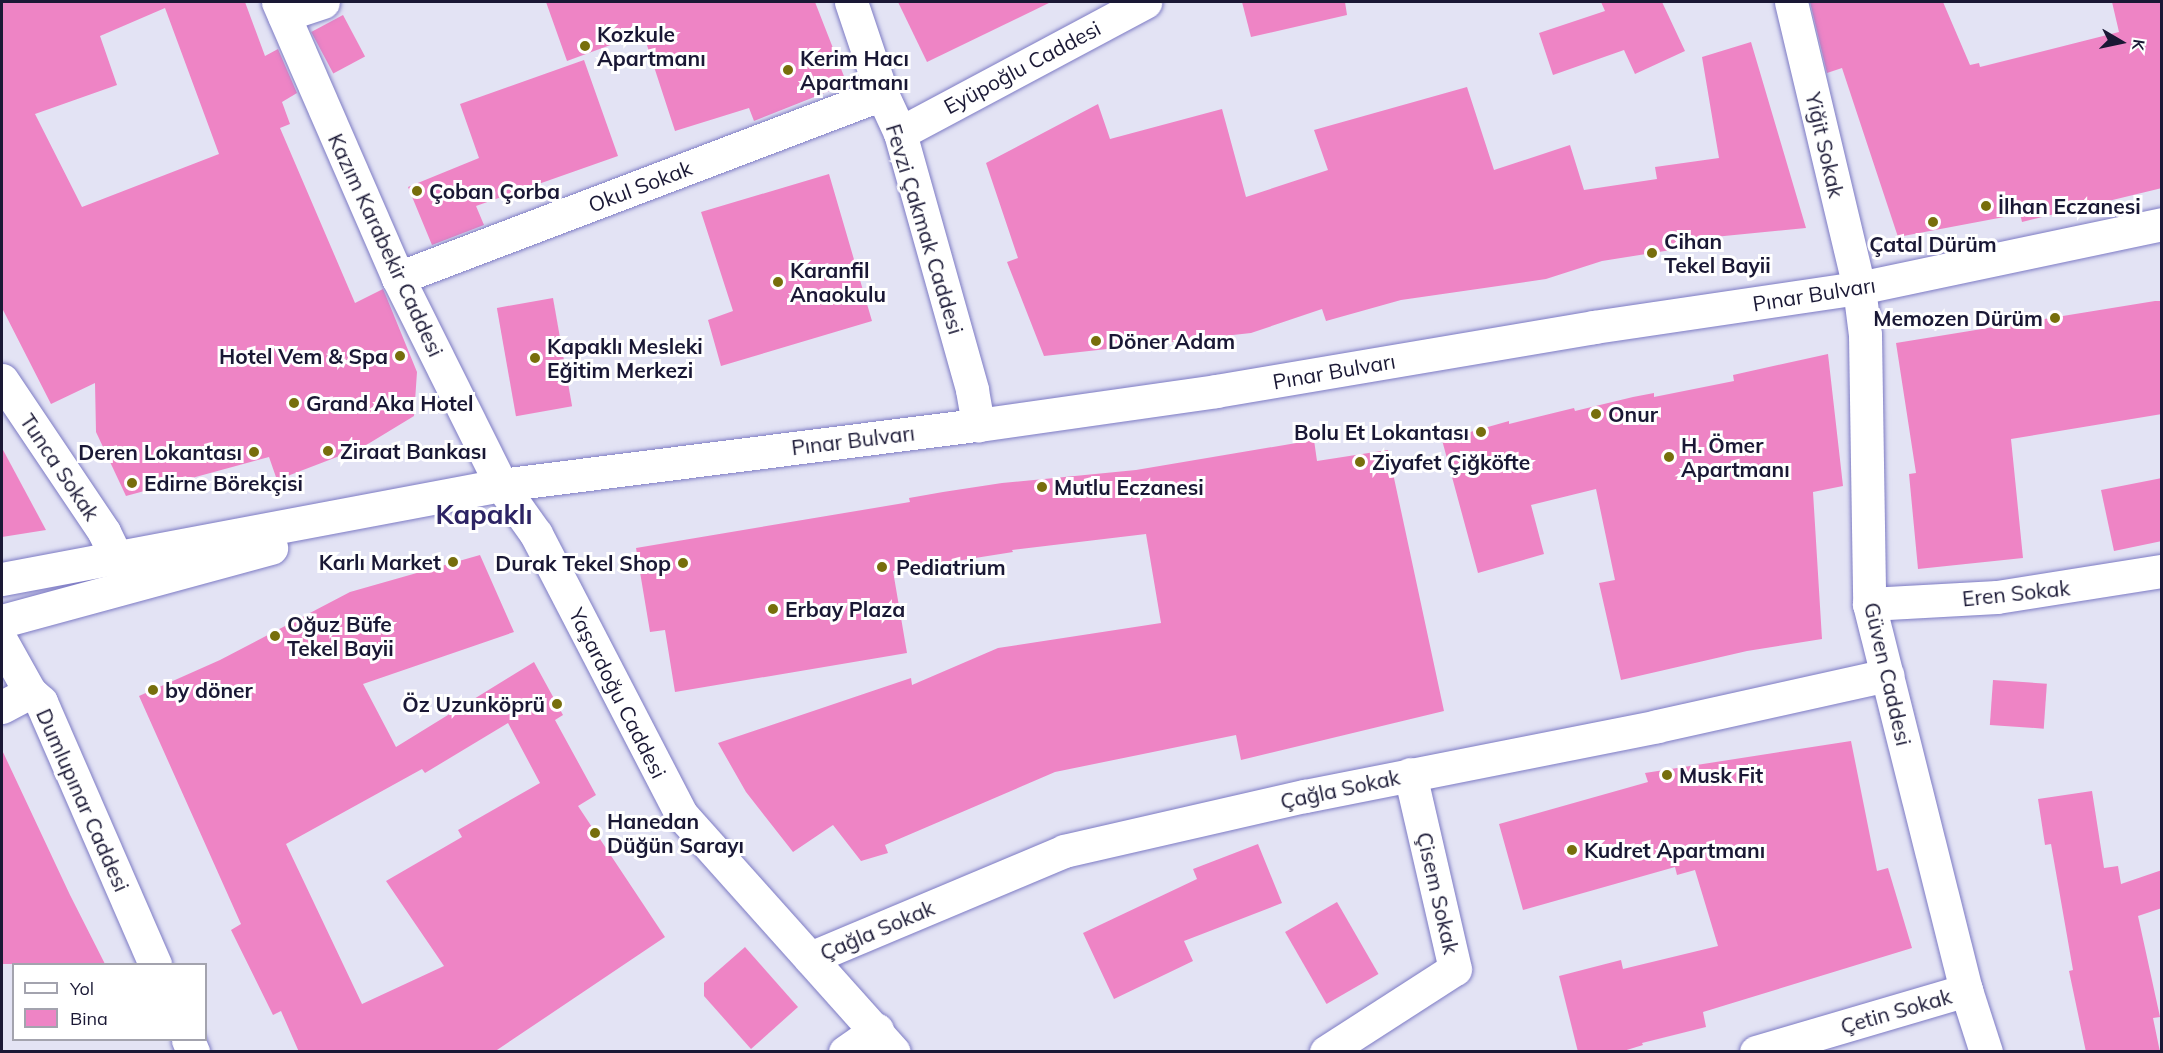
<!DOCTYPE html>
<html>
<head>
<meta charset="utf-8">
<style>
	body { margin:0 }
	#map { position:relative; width:2163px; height:1053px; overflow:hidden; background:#e3e3f4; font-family:Mulish,sans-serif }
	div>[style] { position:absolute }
	.building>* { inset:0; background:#ee84c5; transform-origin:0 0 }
	.roads { filter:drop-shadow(0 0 2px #7d7bc4) drop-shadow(0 0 2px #7d7bc4) }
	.street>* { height:33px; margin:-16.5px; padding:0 16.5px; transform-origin:16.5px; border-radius:16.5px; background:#fff }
	.secondary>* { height:33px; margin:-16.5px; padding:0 16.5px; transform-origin:16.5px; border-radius:16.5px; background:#fff }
	.primary>* { height:33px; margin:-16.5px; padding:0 16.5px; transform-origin:16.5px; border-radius:16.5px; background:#fff }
	.dots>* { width:16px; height:16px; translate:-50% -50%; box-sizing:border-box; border:3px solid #fff; border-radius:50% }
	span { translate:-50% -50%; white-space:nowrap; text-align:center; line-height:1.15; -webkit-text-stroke:6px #fff; paint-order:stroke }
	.poi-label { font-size:21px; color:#1a1835; font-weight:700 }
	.left { translate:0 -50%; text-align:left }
	.right { translate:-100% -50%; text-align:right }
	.street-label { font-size:21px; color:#1a1835 }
	.district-label { font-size:27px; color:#2c2364; font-weight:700 }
	.frame { position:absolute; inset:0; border:3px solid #1a1835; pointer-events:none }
	.legend { position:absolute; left:12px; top:963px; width:195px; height:78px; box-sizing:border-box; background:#fff; border:2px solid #a3a3ae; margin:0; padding:8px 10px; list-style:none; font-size:18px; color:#1a1835 }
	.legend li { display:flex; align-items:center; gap:12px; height:30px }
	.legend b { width:30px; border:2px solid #a3a3ae }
	.north { position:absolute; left:2091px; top:12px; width:60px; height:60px; -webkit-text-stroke:4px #fff; paint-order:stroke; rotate:99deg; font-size:16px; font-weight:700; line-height:24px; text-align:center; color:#1a1835 }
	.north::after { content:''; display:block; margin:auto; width:21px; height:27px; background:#1a1835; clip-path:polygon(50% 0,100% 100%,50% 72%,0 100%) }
</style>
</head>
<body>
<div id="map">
	<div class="building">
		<i style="clip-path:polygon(evenodd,2px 2px,245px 2px,265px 56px,278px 49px,297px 93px,282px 102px,290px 124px,280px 128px,355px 303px,383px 289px,386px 296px,417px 372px,414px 416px,363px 447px,277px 480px,269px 457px,126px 496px,96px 432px,95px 383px,51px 404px,2px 308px,2px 2px,165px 8px,219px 154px,82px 207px,35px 114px,117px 85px,100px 36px,165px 8px)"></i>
		<i style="clip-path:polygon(546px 2px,815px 2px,847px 84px,754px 121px,749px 108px,675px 131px,643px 33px,567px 61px)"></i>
		<i style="clip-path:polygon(898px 2px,1051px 2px,927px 62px)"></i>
		<i style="clip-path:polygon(1242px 2px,1345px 2px,1347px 15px,1251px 37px)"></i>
		<i style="clip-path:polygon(1601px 2px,1662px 2px,1685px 51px,1635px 74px,1624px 50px,1553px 75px,1539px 33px,1605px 11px)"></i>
		<i style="clip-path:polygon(1810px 2px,1943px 2px,1970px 65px,1979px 63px,1980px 67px,2119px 32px,2112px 2px,2162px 2px,2162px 188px,2022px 222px,2020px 214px,1898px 237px,1842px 68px,1827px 73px)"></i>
		<i style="left:343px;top:15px;width:47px;height:36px;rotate:62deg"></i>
		<i style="clip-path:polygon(1751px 42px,1806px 228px,1714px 237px,1715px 243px,1602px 261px,1546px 279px,1401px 300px,1326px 321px,1322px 309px,1251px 333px,1044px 356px,1007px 262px,1018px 258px,986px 163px,1098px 104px,1110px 139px,1222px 109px,1246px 197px,1328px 170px,1314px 130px,1467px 87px,1494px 170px,1570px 145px,1584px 190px,1657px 179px,1655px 167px,1719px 158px,1702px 57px)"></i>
		<i style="clip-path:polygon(584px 60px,618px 156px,476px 206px,484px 225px,432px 245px,408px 187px,479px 158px,460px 104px)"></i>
		<i style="clip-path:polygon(829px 174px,872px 321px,721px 366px,708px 320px,733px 311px,701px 212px)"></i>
		<i style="left:553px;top:298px;width:110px;height:57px;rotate:80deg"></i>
		<i style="clip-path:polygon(2155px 301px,2162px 301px,2162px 414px,2011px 439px,2023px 558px,1918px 569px,1909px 474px,1916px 473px,1896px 343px)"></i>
		<i style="clip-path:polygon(1828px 354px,1843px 486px,1813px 492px,1822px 639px,1747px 651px,1621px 680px,1599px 583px,1615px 580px,1596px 489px,1531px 505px,1544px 554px,1478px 573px,1442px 440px,1509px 421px,1509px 424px,1574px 408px,1575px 411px,1633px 397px,1654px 393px,1654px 397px,1734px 381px,1733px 375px)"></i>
		<i style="clip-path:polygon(1314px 440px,1317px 461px,1388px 450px,1444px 711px,1241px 760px,1236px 735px,1055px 772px,885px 845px,888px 853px,861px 861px,833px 825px,793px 852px,746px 792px,718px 743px,911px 678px,912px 685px,998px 648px,1161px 623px,1146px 534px,1012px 550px,1013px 552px,893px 571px,907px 653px,675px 692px,665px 630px,650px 632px,636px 548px,910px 502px,909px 498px,943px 492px,1002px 483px,1136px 470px)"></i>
		<i style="clip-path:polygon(2px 448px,46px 530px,2px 537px)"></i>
		<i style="clip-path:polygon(2162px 478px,2162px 541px,2114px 551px,2101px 490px)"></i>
		<i style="clip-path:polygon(evenodd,480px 555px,514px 632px,363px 684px,396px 747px,534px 662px,563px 715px,555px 720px,596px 795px,578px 806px,665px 937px,494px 1052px,299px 1052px,281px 1011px,273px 1015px,231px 930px,241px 924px,139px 696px,220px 660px,350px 592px,480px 555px,508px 723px,540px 783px,458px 830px,462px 837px,386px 881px,444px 966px,362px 1004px,286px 844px,422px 769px,425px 773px,508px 723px)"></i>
		<i style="left:1993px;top:680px;width:54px;height:45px;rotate:4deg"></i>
		<i style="clip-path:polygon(1851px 741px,1877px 871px,1888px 868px,1912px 948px,1703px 1012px,1706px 1027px,1642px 1043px,1643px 1045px,1620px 1052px,1578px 1052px,1559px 976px,1621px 960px,1623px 969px,1718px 946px,1695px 870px,1677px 875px,1675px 867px,1523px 910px,1499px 824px,1648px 782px,1645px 773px)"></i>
		<i style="clip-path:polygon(2px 750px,70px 895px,105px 964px,2px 964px)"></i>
		<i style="clip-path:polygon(2092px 791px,2104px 868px,2118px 866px,2121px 884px,2162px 870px,2162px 908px,2138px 916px,2160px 1017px,2153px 1018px,2160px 1052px,2086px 1052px,2069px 971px,2073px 970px,2051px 844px,2045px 845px,2038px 799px)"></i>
		<i style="clip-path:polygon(1258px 844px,1282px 903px,1184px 941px,1193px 961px,1114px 999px,1083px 933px,1197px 879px,1193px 869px)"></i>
		<i style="left:1337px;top:902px;width:83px;height:60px;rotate:60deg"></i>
		<i style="clip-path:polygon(745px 947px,798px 1007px,751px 1049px,704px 996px,704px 983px)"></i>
	</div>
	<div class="roads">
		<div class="street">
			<i style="left:1791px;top:2px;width:294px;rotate:76.6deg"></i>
			<i style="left:284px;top:15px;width:41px;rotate:-18.4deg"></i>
			<i style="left:398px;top:278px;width:518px;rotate:-20.82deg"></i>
			<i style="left:2px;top:380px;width:183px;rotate:56.1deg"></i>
			<i style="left:104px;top:532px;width:28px;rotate:64deg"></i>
			<i style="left:1869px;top:604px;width:128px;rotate:-3.1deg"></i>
			<i style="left:1997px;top:597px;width:167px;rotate:-9deg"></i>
			<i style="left:2px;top:707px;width:32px;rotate:-28deg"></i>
			<i style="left:810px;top:958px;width:276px;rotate:-22.8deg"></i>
			<i style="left:1064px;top:851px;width:247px;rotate:-12.9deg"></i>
			<i style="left:1305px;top:796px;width:359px;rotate:-11.2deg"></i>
			<i style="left:1657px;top:726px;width:236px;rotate:-12.5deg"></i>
			<i style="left:845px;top:1052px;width:39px;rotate:-35deg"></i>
			<i style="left:1326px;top:1052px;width:153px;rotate:-32.8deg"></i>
			<i style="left:1455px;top:969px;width:200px;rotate:-103deg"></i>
			<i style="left:1756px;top:1052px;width:219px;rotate:-16.4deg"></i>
		</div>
		<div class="secondary">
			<i style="left:278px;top:2px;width:301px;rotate:66.5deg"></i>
			<i style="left:398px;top:278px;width:231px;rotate:63.5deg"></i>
			<i style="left:501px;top:485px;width:60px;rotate:54.5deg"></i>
			<i style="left:536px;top:534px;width:315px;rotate:62.6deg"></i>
			<i style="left:681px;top:814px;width:319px;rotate:48.2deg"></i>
			<i style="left:851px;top:2px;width:97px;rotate:71.4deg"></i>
			<i style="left:882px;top:94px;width:43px;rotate:65.2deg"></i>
			<i style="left:900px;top:133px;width:267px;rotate:74.3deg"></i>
			<i style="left:972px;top:390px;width:36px;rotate:80deg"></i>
			<i style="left:900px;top:133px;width:278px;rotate:-28.1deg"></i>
			<i style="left:1859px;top:288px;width:47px;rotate:82.7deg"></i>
			<i style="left:1865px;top:335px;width:269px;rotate:89.1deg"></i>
			<i style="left:1869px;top:604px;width:398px;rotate:75.9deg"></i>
			<i style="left:1966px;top:990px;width:65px;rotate:72.1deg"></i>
			<i style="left:2px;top:642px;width:57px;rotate:60.8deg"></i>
			<i style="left:30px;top:692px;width:15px;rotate:42deg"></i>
			<i style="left:41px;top:702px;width:286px;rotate:66.5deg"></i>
			<i style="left:188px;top:1040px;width:13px;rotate:67deg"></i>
		</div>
		<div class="primary">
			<i style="left:2px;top:579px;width:508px;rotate:-10.67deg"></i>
			<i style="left:501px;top:485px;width:481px;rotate:-7.2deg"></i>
			<i style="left:978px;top:425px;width:240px;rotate:-8.1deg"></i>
			<i style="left:1216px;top:391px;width:383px;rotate:-9.6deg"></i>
			<i style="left:1594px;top:327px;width:268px;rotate:-8.4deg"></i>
			<i style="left:1859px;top:288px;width:310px;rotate:-11.9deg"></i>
			<i style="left:2px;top:621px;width:279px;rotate:-15.2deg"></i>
		</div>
	</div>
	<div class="dots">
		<i style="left:585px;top:46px;background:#776e0c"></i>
		<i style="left:788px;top:70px;background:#776e0c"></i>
		<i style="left:417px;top:191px;background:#776e0c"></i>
		<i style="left:1986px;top:206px;background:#776e0c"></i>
		<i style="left:1933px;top:222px;background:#776e0c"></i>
		<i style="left:1652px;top:253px;background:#776e0c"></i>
		<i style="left:778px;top:282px;background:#776e0c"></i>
		<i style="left:2055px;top:318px;background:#776e0c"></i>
		<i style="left:1096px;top:341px;background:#776e0c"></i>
		<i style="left:400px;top:356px;background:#776e0c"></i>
		<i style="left:535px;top:358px;background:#776e0c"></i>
		<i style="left:294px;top:403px;background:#776e0c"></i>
		<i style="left:1596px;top:414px;background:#776e0c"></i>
		<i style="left:1481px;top:432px;background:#776e0c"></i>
		<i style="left:328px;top:451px;background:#776e0c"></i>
		<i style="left:254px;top:452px;background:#776e0c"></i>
		<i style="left:1669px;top:457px;background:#776e0c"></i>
		<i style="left:1360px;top:462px;background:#776e0c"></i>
		<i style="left:132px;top:483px;background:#776e0c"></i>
		<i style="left:1042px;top:487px;background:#776e0c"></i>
		<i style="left:453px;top:562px;background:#776e0c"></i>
		<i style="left:683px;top:563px;background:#776e0c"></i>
		<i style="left:882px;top:567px;background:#776e0c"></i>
		<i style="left:773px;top:609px;background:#776e0c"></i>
		<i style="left:275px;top:636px;background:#776e0c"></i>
		<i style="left:153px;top:690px;background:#776e0c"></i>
		<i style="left:557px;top:704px;background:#776e0c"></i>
		<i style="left:1667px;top:775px;background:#776e0c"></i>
		<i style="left:595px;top:833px;background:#776e0c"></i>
		<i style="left:1572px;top:850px;background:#776e0c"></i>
	</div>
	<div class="poi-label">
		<span class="left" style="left:597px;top:46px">Kozkule<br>Apartmanı</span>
		<span class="left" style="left:800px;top:70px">Kerim Hacı<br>Apartmanı</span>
		<span class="left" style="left:429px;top:191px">Çoban Çorba</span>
		<span class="left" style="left:1998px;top:206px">İlhan Eczanesi</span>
		<span class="left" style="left:1664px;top:253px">Cihan<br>Tekel Bayii</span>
		<span style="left:1933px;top:244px">Çatal Dürüm</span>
		<span class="left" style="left:790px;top:282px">Karanfil<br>Anaokulu</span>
		<span class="right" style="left:2043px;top:318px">Memozen Dürüm</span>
		<span class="left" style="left:1108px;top:341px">Döner Adam</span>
		<span class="left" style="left:547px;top:358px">Kapaklı Mesleki<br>Eğitim Merkezi</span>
		<span class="right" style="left:388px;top:356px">Hotel Vem &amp; Spa</span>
		<span class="left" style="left:306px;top:403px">Grand Aka Hotel</span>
		<span class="left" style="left:1608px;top:414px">Onur</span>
		<span class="right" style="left:1469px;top:432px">Bolu Et Lokantası</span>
		<span class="left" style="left:1681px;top:457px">H. Ömer<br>Apartmanı</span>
		<span class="left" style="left:340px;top:451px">Ziraat Bankası</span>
		<span class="right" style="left:242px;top:452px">Deren Lokantası</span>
		<span class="left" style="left:1372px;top:462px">Ziyafet Çiğköfte</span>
		<span class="left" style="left:144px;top:483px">Edirne Börekçisi</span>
		<span class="left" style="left:1054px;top:487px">Mutlu Eczanesi</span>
		<span class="right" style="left:441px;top:562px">Karlı Market</span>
		<span class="right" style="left:671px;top:563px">Durak Tekel Shop</span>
		<span class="left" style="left:896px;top:567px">Pediatrium</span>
		<span class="left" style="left:785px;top:609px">Erbay Plaza</span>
		<span class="left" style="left:287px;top:636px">Oğuz Büfe<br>Tekel Bayii</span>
		<span class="left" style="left:165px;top:690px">by döner</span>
		<span class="right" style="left:545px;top:704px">Öz Uzunköprü</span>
		<span class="left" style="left:1679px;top:775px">Musk Fit</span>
		<span class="left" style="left:607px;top:833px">Hanedan<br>Düğün Sarayı</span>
		<span class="left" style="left:1584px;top:850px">Kudret Apartmanı</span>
	</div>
	<div class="street-label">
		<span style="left:1022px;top:67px;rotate:-28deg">Eyüpoğlu Caddesi</span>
		<span style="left:1825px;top:145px;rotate:77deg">Yiğit Sokak</span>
		<span style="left:640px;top:186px;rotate:-21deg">Okul Sokak</span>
		<span style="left:925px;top:229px;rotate:73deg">Fevzi Çakmak Caddesi</span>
		<span style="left:386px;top:245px;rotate:65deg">Kazım Karabekir Caddesi</span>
		<span style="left:1814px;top:294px;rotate:-9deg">Pınar Bulvarı</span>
		<span style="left:1334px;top:371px;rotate:-10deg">Pınar Bulvarı</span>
		<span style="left:853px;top:440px;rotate:-7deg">Pınar Bulvarı</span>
		<span style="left:60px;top:467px;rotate:56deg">Tunca Sokak</span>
		<span style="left:2016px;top:593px;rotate:-6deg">Eren Sokak</span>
		<span style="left:1888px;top:674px;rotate:77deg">Güven Caddesi</span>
		<span style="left:618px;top:693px;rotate:63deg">Yaşardoğu Caddesi</span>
		<span style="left:1340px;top:789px;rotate:-12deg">Çağla Sokak</span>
		<span style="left:83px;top:800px;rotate:66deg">Dumlupınar Caddesi</span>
		<span style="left:1438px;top:893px;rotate:77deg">Çisem Sokak</span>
		<span style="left:877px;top:930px;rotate:-23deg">Çağla Sokak</span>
		<span style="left:1896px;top:1011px;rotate:-16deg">Çetin Sokak</span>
	</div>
	<div class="district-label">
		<span style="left:484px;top:515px">Kapaklı</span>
	</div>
	<div class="frame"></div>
	<ul class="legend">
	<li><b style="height:8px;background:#fff"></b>Yol</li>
	<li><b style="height:16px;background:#ee84c5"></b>Bina</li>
	</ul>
	<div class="north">K</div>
</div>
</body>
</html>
